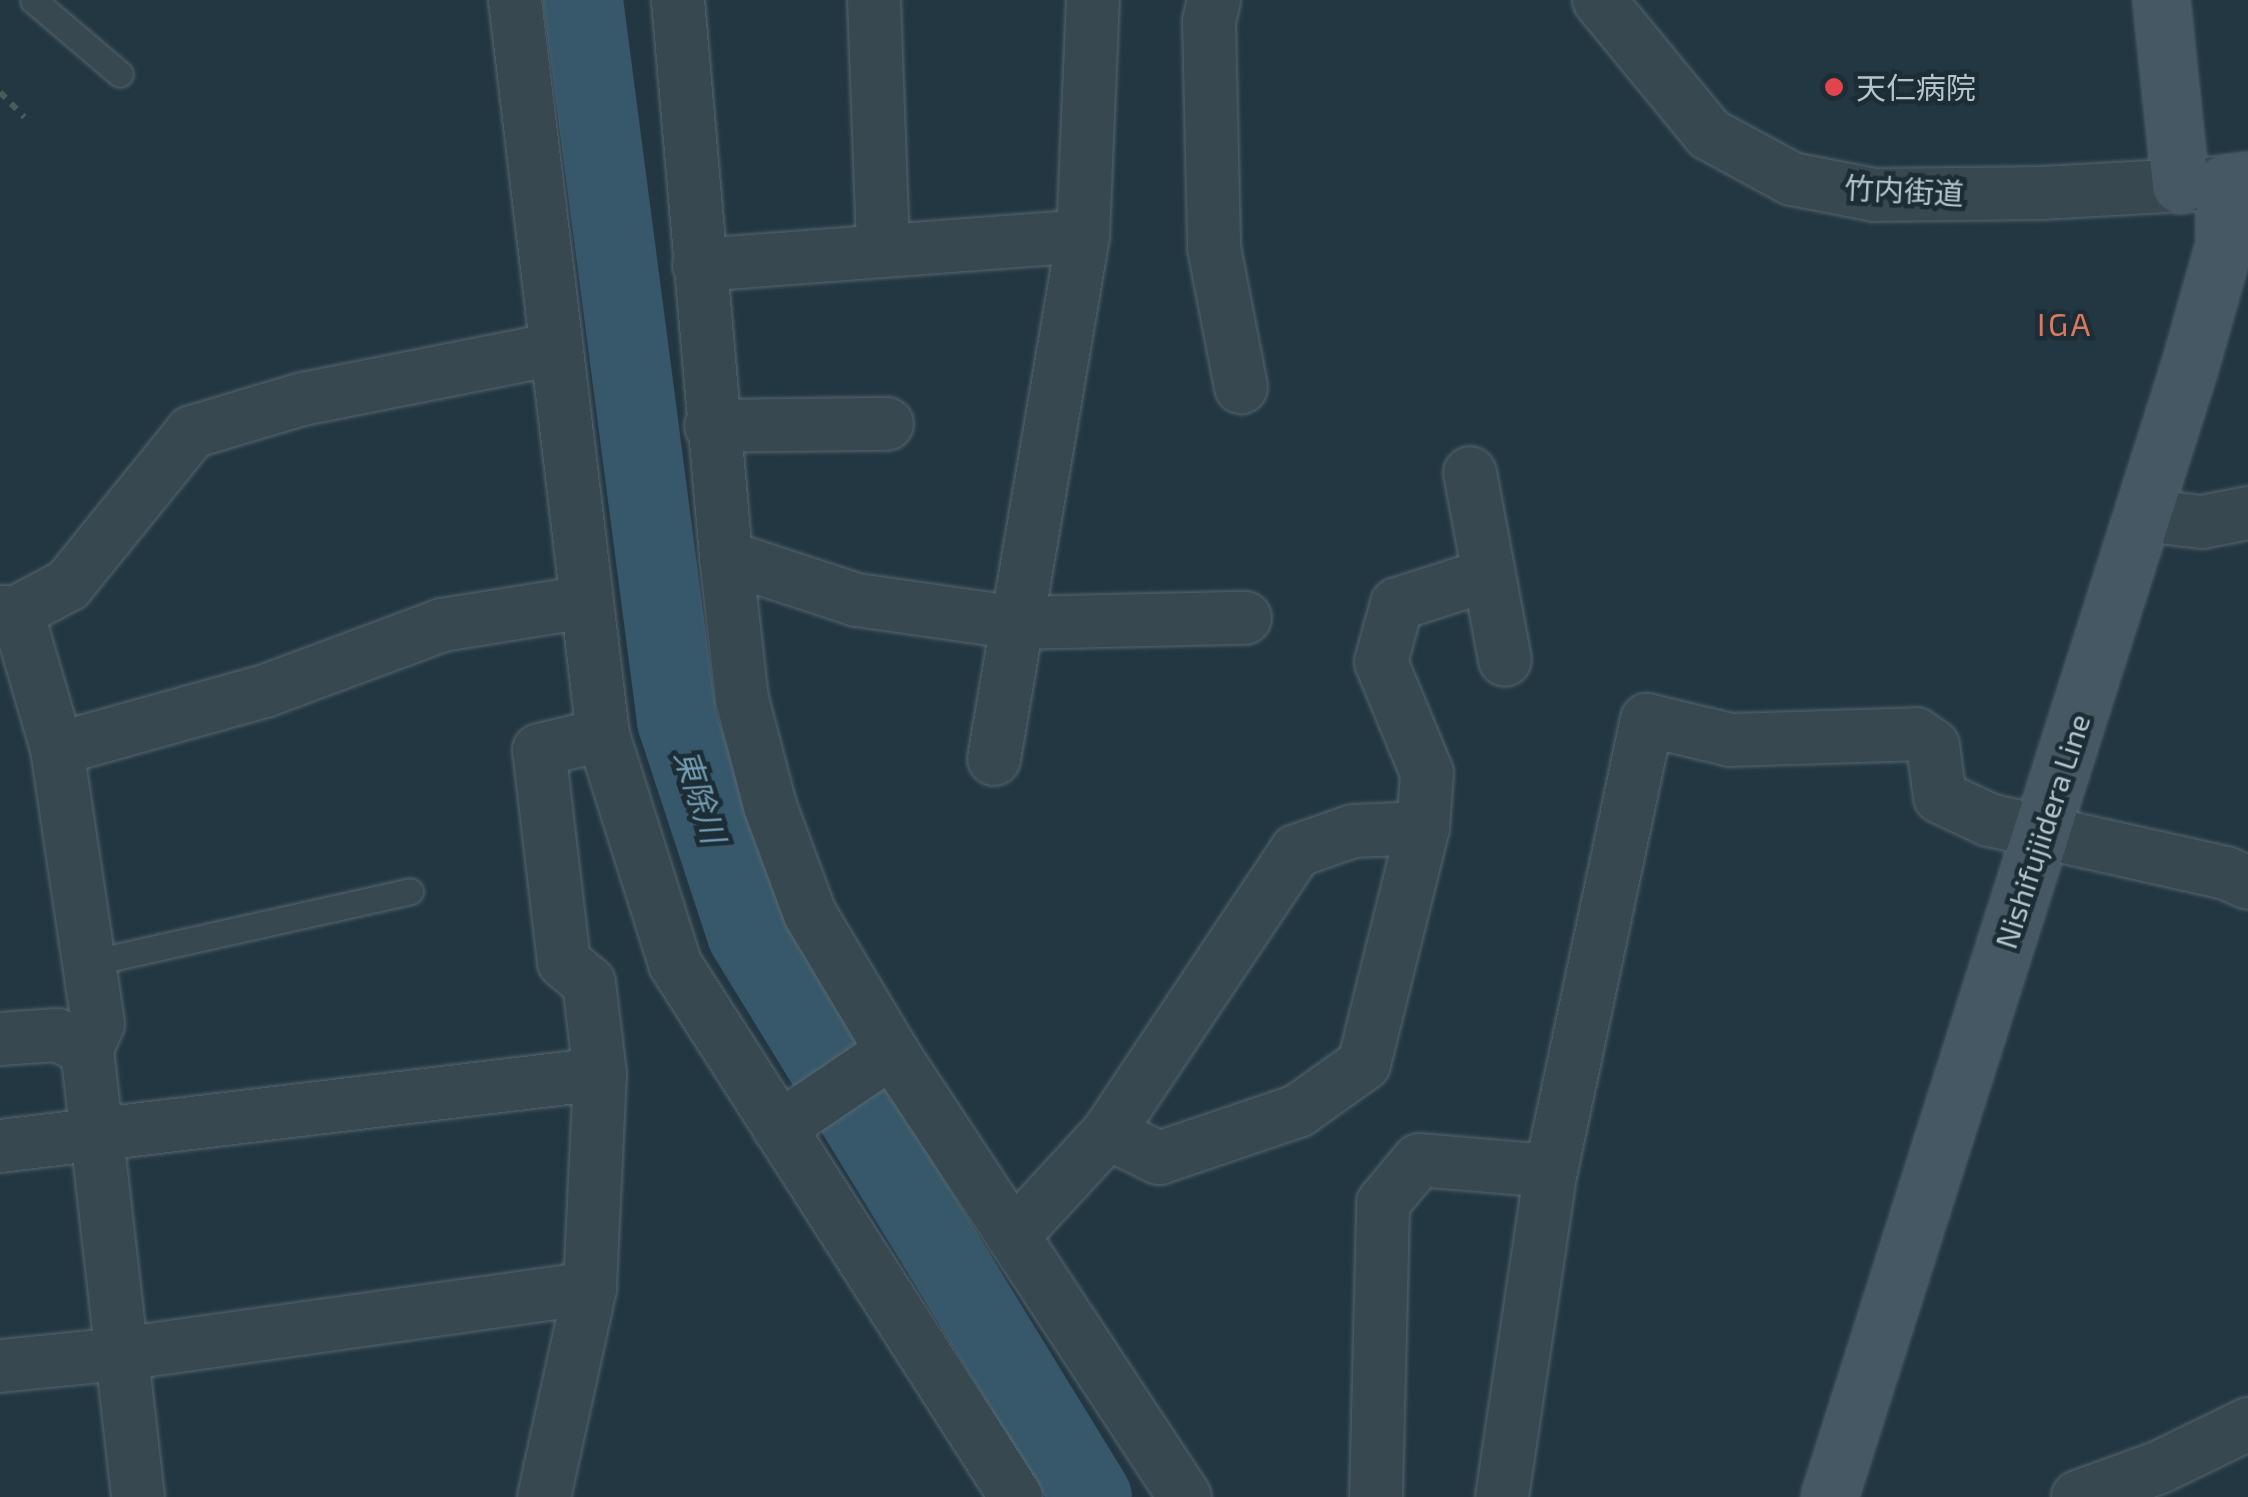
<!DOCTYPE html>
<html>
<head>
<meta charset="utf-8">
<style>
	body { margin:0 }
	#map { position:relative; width:2248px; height:1497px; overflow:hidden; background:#233742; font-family:"Exo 2","Noto Sans JP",sans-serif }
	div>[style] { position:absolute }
	.river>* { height:80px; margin:-40px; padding:0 40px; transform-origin:40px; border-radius:40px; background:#36586a }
	.path>* { height:6px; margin-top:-3px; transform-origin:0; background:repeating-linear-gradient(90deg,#445e5b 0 8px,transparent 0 16px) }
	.roads { filter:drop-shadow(0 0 2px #56666f) drop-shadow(0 0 2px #56666f) }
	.lane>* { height:25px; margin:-12.5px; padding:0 12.5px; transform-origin:12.5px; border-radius:12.5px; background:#384851 }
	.street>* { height:52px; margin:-26px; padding:0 26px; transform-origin:26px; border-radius:26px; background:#384851 }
	.secondary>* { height:55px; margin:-27.5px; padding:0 27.5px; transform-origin:27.5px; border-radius:27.5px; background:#455864 }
	.dots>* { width:28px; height:28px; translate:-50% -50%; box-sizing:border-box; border:5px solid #1d2d36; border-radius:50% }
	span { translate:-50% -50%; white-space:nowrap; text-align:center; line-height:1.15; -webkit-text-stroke:9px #1d2d36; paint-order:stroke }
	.poi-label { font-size:30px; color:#b4c3cc }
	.left { translate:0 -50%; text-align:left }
	.street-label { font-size:30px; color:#b4c3cc }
	.neighbourhood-label { font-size:32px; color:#dd775e; letter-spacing:2.5px }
	.water-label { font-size:32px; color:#729cb1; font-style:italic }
</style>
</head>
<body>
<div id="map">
	<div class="river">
		<i style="left:583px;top:0;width:727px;rotate:82.57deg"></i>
		<i style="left:677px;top:721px;width:224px;rotate:71.8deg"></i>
		<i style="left:747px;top:934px;width:660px;rotate:58.5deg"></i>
	</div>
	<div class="path">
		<i style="left:0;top:92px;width:35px;rotate:46deg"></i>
	</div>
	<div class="roads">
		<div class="lane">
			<i style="left:33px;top:0;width:114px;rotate:40.4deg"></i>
			<i style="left:89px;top:963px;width:329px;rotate:-12.6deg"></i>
		</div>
		<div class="street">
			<i style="left:515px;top:0;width:740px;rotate:83.17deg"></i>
			<i style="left:603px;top:735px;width:240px;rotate:72.5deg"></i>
			<i style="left:675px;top:964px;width:633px;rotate:57.39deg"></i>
			<i style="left:678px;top:0;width:559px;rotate:85.07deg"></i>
			<i style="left:726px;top:557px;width:143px;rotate:83.6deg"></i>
			<i style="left:742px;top:699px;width:111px;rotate:75.3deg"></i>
			<i style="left:770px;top:806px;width:115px;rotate:69.7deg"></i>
			<i style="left:810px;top:914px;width:164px;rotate:59.2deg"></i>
			<i style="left:894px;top:1055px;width:529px;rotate:56.64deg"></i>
			<i style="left:874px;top:0;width:249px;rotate:87.9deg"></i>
			<i style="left:1214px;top:0;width:22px;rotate:103deg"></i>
			<i style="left:1209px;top:21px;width:227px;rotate:88.7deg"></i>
			<i style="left:1214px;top:248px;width:142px;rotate:79deg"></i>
			<i style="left:1599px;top:0;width:173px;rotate:50.6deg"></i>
			<i style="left:1709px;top:134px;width:94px;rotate:28.5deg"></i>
			<i style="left:1792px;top:179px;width:84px;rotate:11deg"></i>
			<i style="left:1874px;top:195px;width:168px;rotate:-0.7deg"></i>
			<i style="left:2042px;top:193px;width:179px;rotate:-3.2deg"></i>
			<i style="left:699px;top:265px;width:385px;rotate:-4.3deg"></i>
			<i style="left:711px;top:426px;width:176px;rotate:-0.7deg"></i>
			<i style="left:1470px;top:473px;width:190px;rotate:79.4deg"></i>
			<i style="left:2143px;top:515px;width:59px;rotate:6.8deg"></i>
			<i style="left:2202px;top:522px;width:47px;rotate:-11.1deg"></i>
			<i style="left:726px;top:557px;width:138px;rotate:18.2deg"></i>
			<i style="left:857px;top:600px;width:163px;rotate:8.1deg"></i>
			<i style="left:1018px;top:623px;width:227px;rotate:-1.3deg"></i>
			<i style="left:0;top:612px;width:17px"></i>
			<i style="left:17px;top:612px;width:58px;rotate:-27.9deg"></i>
			<i style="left:68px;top:585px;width:197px;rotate:-51deg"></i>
			<i style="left:192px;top:432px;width:116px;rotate:-16.6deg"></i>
			<i style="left:303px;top:399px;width:258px;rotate:-11.2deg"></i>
			<i style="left:17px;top:612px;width:143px;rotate:73.7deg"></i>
			<i style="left:57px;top:749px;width:278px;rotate:81.5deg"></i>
			<i style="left:98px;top:1024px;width:27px;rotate:114deg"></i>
			<i style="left:87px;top:1049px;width:451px;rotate:83.5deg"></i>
			<i style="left:57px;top:749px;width:216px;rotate:-15.6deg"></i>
			<i style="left:265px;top:691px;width:189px;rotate:-20.4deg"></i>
			<i style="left:442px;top:625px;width:146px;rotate:-9.1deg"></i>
			<i style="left:994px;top:759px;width:531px;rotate:-80.34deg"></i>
			<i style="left:1083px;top:236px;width:236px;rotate:-87.6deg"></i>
			<i style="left:0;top:1039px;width:57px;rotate:-4deg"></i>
			<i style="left:57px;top:1035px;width:33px;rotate:25deg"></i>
			<i style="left:600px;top:1074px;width:92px;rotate:-96.9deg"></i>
			<i style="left:589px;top:983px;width:33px;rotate:-140deg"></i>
			<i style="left:564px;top:962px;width:213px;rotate:-96.7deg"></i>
			<i style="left:539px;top:750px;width:66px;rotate:-13.2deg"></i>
			<i style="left:779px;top:1128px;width:116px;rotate:-34.1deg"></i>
			<i style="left:875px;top:1063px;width:21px;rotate:-23deg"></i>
			<i style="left:1108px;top:1133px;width:57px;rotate:26.1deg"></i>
			<i style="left:1159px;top:1158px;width:147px;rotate:-18.7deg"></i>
			<i style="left:1298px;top:1111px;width:81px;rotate:-35.5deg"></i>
			<i style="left:1364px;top:1064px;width:243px;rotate:-76deg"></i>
			<i style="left:1423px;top:828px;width:55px;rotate:-85.8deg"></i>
			<i style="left:1427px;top:773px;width:120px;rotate:-112.5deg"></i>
			<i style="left:1381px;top:662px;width:60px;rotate:-74.6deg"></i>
			<i style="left:1397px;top:604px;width:96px;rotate:-17.7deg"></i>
			<i style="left:0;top:1146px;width:604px;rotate:-6.84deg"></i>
			<i style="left:600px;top:1074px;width:214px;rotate:92.7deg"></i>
			<i style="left:590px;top:1288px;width:214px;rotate:102.4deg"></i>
			<i style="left:1013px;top:1236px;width:140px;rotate:-47.3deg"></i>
			<i style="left:1108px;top:1133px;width:339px;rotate:-56.3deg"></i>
			<i style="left:1296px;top:851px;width:60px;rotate:-19.3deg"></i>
			<i style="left:1353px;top:831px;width:70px;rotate:-2.5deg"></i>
			<i style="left:0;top:1366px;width:122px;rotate:-5.7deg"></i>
			<i style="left:121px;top:1354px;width:474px;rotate:-8deg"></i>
			<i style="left:1376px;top:1497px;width:294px;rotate:-88.6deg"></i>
			<i style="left:1383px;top:1203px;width:56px;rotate:-50.1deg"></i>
			<i style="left:1419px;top:1160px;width:132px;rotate:4.8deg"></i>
			<i style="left:1502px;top:1497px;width:330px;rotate:-81.5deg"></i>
			<i style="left:1551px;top:1171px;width:461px;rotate:-78deg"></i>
			<i style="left:1647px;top:720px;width:85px;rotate:13.5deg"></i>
			<i style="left:1730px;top:740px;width:186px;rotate:-1.8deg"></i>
			<i style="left:1916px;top:734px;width:21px;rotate:35deg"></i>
			<i style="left:1933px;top:746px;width:51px;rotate:82.2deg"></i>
			<i style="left:1940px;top:797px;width:54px;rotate:25.1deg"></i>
			<i style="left:1989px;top:820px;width:243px;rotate:12.6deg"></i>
			<i style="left:2226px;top:873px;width:24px;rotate:24deg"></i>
			<i style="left:2078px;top:1497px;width:87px;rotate:-20.1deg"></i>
			<i style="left:2160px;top:1467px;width:98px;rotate:-26deg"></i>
		</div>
		<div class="secondary">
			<i style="left:2161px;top:0;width:186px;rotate:84.1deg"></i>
			<i style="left:1829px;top:1497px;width:1182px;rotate:-72.32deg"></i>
			<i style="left:2188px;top:371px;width:131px;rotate:-74.1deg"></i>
			<i style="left:2224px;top:245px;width:62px;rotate:-90deg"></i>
			<i style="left:2224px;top:183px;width:24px;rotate:-7deg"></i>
		</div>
	</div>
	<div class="dots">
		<i style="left:1834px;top:87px;background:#e0444e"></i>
	</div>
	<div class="poi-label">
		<span class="left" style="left:1856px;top:87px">天仁病院</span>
	</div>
	<div class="street-label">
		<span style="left:1904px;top:190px;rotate:3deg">竹内街道</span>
		<span style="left:2042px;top:831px;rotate:-72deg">Nishifujiidera Line</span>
	</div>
	<div class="neighbourhood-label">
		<span style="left:2065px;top:323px">IGA</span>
	</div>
	<div class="water-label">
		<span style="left:701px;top:796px;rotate:72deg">東除川</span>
	</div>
</div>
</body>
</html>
